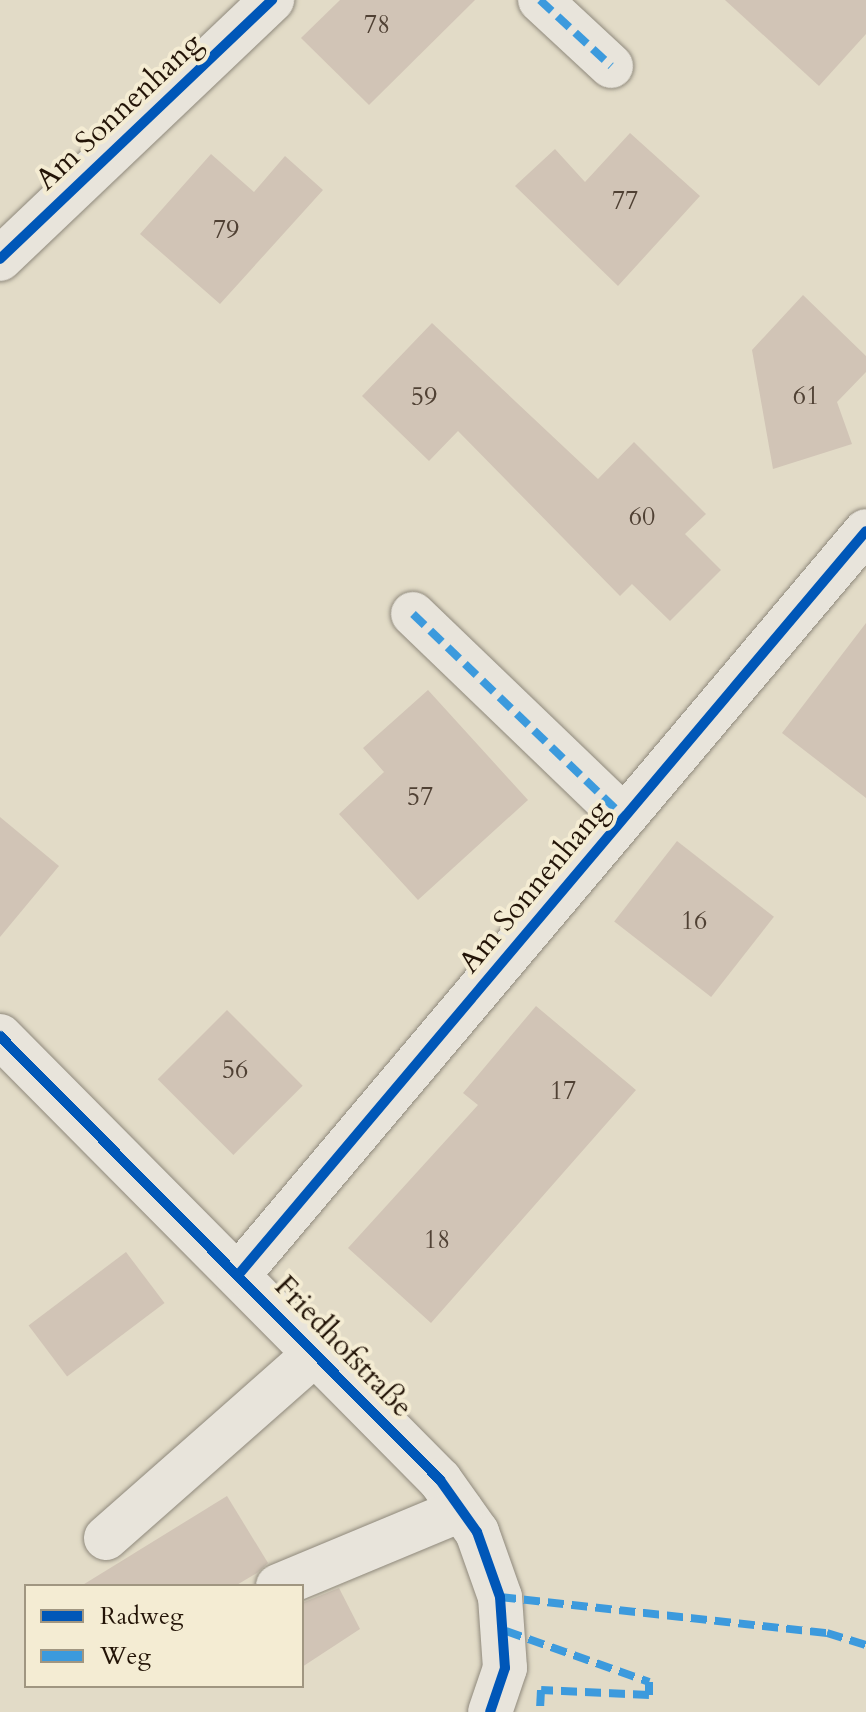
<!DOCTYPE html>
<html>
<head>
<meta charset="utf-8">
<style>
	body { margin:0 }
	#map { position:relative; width:866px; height:1712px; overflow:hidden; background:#e2dbc7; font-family:Cardo,serif }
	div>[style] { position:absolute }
	.building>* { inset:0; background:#d1c4b6; transform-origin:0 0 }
	.roads { filter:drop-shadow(0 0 2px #8f897c) drop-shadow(0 0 2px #8f897c) }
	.minor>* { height:44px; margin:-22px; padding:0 22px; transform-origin:22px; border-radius:22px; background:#e8e4db }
	.quiet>* { height:8px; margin-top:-4px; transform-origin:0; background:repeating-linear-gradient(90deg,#3c9add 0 16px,transparent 0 24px) }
	.cycleway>* { height:10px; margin:-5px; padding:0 5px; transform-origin:5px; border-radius:5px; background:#0057b8 }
	span { translate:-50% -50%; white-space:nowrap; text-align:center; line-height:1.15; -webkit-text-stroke:8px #f4ecd3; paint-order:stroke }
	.number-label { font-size:26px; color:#504134 }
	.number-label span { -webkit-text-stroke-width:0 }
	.street-label { font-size:30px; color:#231407 }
	.legend { position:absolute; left:24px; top:1584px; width:280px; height:104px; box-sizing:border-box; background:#f4ecd3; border:2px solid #a09681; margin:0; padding:10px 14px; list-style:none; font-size:24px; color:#231407 }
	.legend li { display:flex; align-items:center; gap:16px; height:40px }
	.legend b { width:40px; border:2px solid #a09681 }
</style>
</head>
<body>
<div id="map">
	<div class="building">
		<i style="clip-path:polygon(340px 0,475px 0,369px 105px,301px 38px)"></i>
		<i style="clip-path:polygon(725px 0,866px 0,866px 34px,819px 86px)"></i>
		<i style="clip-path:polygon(630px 133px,700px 196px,618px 286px,515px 186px,555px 149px,585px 182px)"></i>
		<i style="clip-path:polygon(211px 154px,254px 192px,285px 156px,323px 190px,220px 304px,140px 234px)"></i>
		<i style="clip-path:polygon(803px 295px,866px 356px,866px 372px,837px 402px,852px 444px,773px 469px,752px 350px)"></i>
		<i style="clip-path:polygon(432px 323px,598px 479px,634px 442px,706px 514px,685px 534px,721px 570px,670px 621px,632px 584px,620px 596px,458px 431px,429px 461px,362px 396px)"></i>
		<i style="clip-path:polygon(866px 623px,866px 798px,782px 733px)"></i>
		<i style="clip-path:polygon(428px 690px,528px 800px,418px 900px,339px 814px,384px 772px,363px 748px)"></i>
		<i style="clip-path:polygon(0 817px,59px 866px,0 937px)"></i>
		<i style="left:677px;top:841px;width:123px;height:102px;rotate:38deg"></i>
		<i style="clip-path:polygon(536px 1006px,636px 1090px,431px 1323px,348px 1248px,478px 1105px,463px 1093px)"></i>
		<i style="left:227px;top:1010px;width:107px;height:98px;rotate:45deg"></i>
		<i style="left:126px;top:1252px;width:64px;height:122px;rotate:53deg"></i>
		<i style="clip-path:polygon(227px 1496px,268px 1563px,257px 1573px,235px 1586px,81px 1586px)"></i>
		<i style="clip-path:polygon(339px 1588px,360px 1629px,302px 1667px,302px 1603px)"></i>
	</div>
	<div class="roads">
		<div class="minor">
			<i style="left:540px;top:0;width:97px;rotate:42.9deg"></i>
			<i style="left:0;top:259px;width:376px;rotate:-43.6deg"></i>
			<i style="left:413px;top:614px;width:293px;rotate:43.9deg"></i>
			<i style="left:0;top:1036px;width:625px;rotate:45.26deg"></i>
			<i style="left:440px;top:1480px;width:64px;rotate:54.6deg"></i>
			<i style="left:477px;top:1532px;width:69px;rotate:70.5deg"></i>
			<i style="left:500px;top:1597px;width:71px;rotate:86deg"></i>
			<i style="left:505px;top:1668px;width:46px;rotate:108.8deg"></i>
			<i style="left:239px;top:1274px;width:972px;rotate:-49.84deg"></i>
			<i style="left:106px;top:1538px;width:280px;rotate:-41.4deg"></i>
			<i style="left:278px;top:1586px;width:198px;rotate:-22.6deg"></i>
		</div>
	</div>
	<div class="quiet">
		<i style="left:540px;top:0;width:97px;rotate:42.9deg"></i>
		<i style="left:413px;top:614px;width:293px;rotate:43.9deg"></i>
		<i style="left:500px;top:1597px;width:329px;rotate:6.3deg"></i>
		<i style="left:827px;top:1633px;width:41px;rotate:17.1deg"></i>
		<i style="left:506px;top:1631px;width:152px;rotate:19.6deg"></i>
		<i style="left:649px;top:1682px;width:13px;rotate:90deg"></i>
		<i style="left:649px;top:1695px;width:108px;rotate:-177.3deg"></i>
		<i style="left:541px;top:1690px;width:22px;rotate:93deg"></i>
	</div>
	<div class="cycleway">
		<i style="left:0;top:259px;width:376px;rotate:-43.6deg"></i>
		<i style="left:0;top:1036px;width:625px;rotate:45.26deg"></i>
		<i style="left:440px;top:1480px;width:64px;rotate:54.6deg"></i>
		<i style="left:477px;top:1532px;width:69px;rotate:70.5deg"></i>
		<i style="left:500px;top:1597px;width:71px;rotate:86deg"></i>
		<i style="left:505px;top:1668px;width:46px;rotate:108.8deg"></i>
		<i style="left:239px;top:1274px;width:972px;rotate:-49.84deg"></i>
	</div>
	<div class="number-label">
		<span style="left:377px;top:25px">78</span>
		<span style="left:625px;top:201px">77</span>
		<span style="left:226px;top:230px">79</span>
		<span style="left:806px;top:396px">61</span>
		<span style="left:424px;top:397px">59</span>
		<span style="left:642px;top:517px">60</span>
		<span style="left:420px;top:797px">57</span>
		<span style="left:694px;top:921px">16</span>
		<span style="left:235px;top:1070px">56</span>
		<span style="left:563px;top:1091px">17</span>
		<span style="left:437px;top:1240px">18</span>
	</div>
	<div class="street-label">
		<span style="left:119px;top:112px;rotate:-43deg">Am Sonnenhang</span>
		<span style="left:534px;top:887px;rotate:-50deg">Am Sonnenhang</span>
		<span style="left:343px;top:1347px;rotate:46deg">Friedhofstraße</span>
	</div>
	<ul class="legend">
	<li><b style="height:10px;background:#0057b8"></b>Radweg</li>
	<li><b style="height:10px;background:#3c9add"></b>Weg</li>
	</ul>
</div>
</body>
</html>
